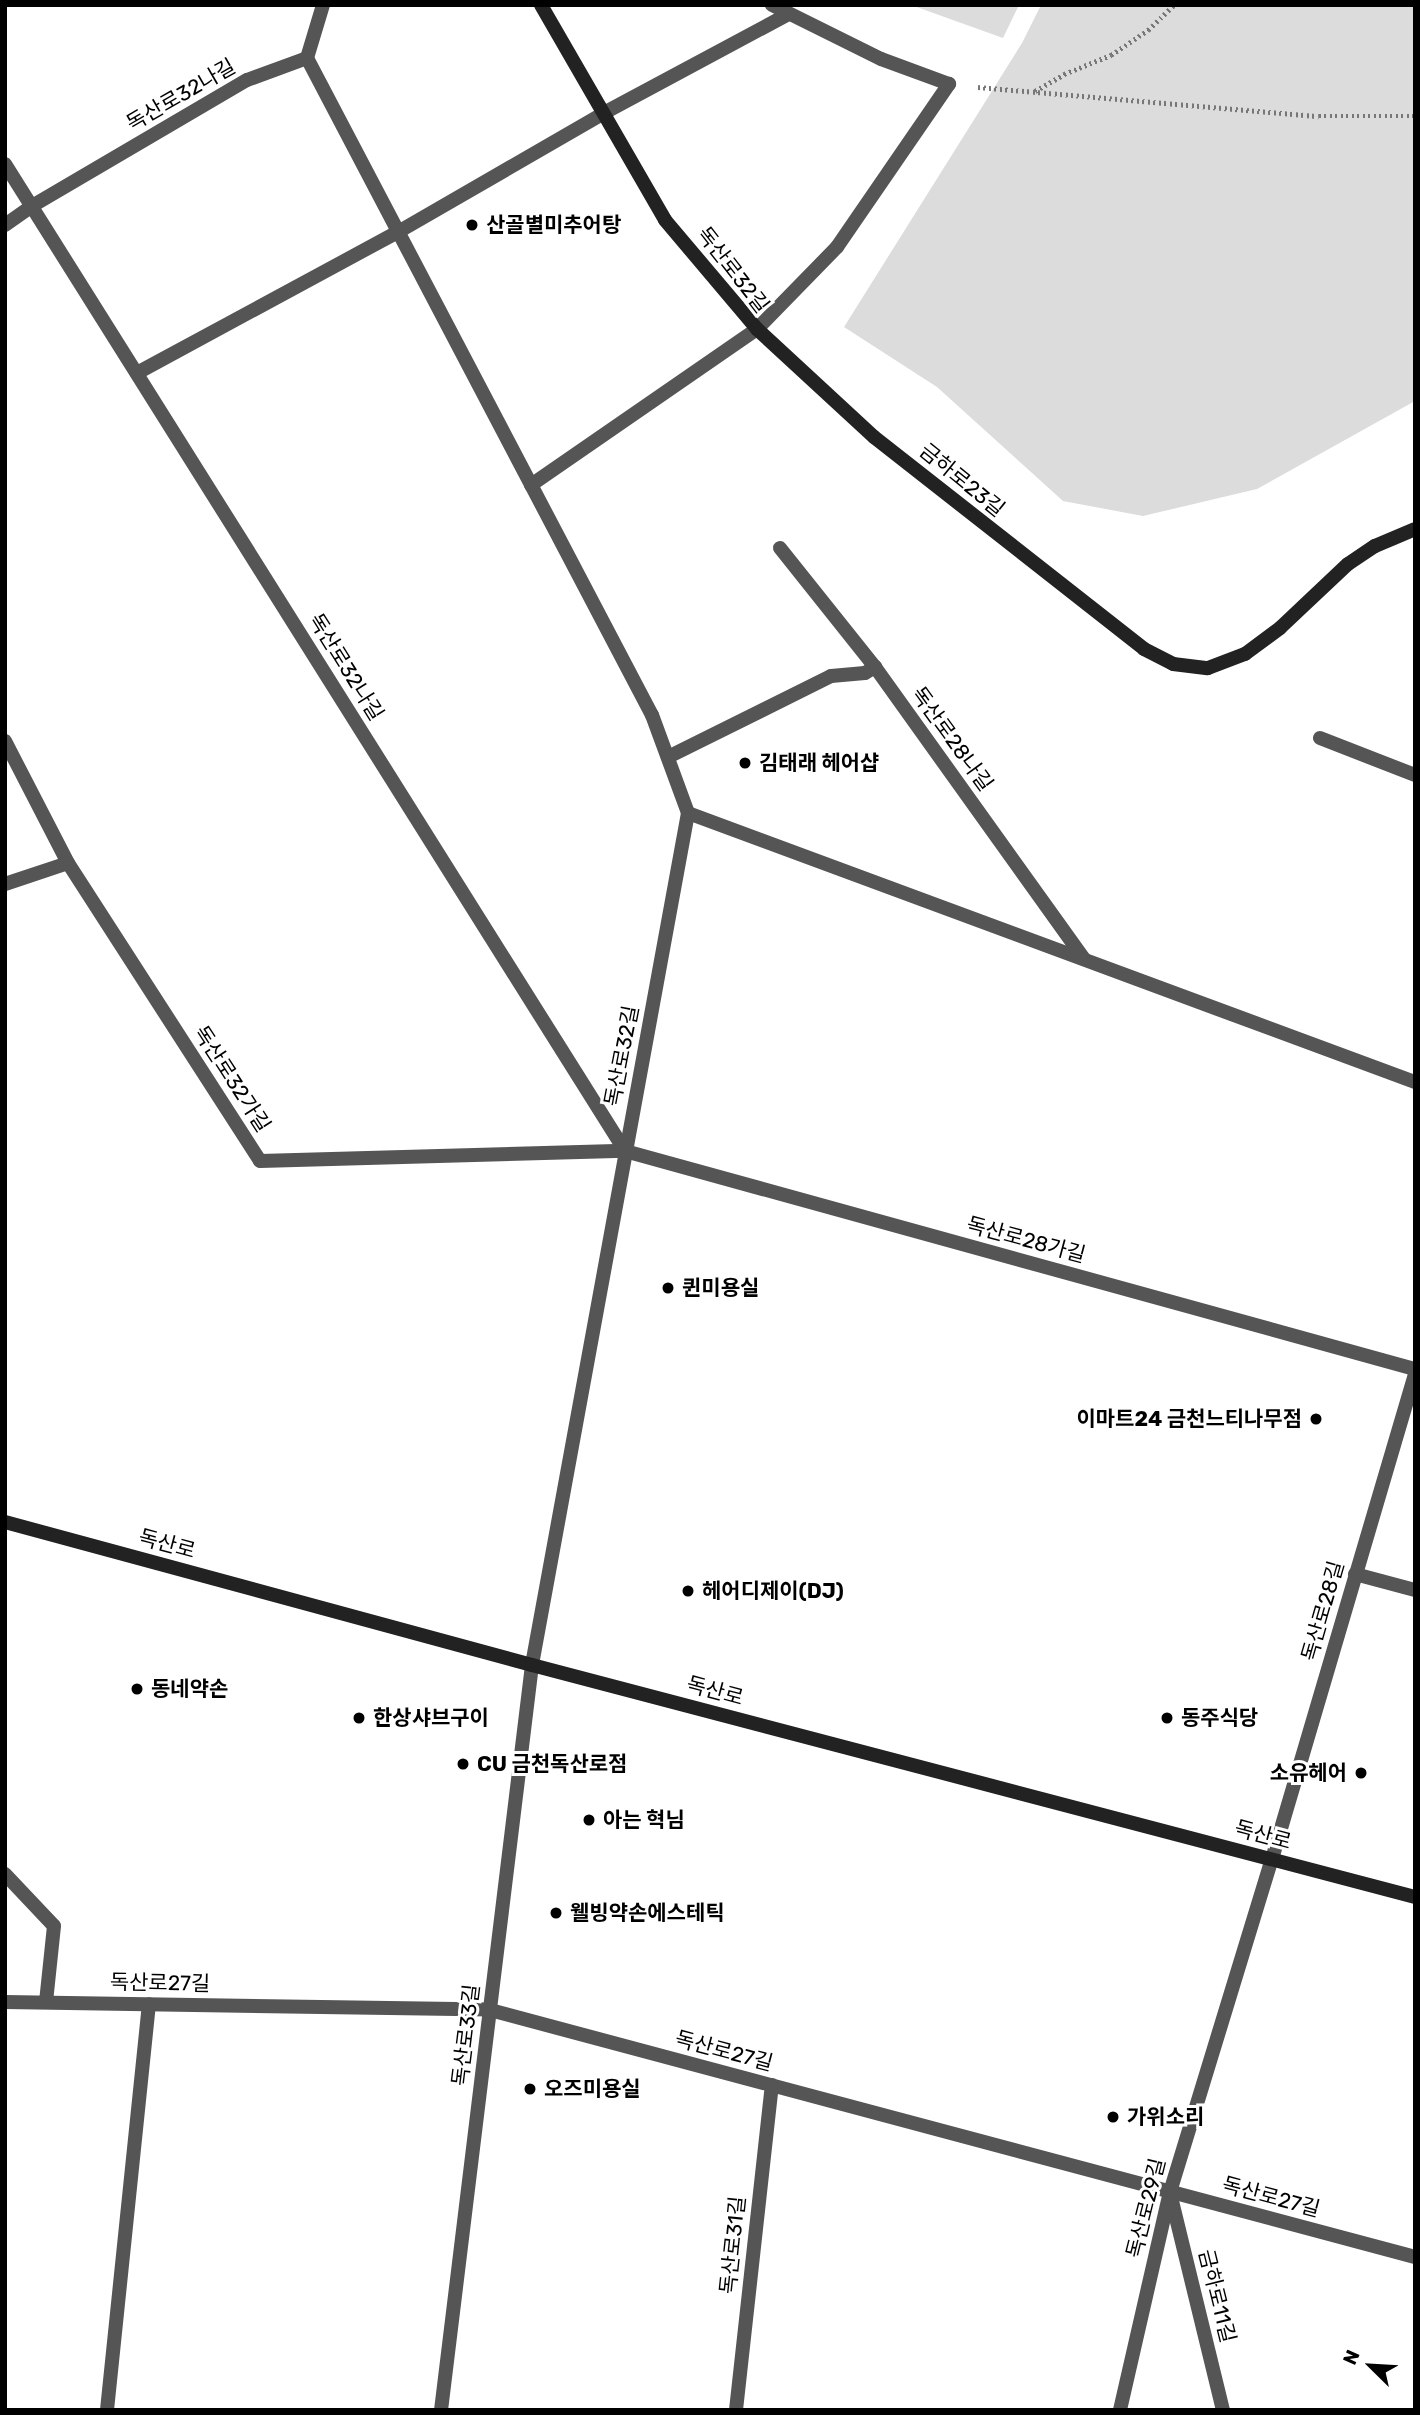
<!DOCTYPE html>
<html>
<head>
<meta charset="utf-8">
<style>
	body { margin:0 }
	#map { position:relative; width:1420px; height:2415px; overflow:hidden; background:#fff; font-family:Rubik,"Noto Sans KR",sans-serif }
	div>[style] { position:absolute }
	.green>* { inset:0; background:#dcdcdc }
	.path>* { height:4.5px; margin-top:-2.25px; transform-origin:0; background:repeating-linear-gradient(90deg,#777 0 2px,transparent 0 5.5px) }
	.lane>* { height:14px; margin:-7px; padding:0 7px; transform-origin:7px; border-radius:7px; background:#555 }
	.street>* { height:14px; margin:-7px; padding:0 7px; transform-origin:7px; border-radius:7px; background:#555 }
	.secondary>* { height:14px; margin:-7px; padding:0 7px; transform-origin:7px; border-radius:7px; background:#222 }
	.dots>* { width:19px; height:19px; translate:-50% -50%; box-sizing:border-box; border:4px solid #fff; border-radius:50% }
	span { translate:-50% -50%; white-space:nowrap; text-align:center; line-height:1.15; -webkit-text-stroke:6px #fff; paint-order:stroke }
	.street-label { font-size:21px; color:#000 }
	.poi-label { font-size:21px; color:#000; font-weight:700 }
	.left { translate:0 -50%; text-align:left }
	.right { translate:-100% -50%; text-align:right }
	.frame { position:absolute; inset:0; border:7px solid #000; pointer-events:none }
	.north { position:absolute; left:1336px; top:2331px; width:70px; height:70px; -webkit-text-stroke:5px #fff; paint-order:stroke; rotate:294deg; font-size:19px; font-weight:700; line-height:28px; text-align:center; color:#000 }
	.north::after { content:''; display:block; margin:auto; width:24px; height:32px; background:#000; clip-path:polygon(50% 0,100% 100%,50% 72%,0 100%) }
</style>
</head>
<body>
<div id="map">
	<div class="green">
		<i style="clip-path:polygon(911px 5px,1019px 5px,1003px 38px)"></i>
		<i style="clip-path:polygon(1041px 5px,1415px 5px,1415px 401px,1257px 489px,1143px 516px,1063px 501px,937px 387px,844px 327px,1022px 43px)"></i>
	</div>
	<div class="path">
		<i style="left:978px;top:87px;width:342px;rotate:4.9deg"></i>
		<i style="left:1319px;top:116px;width:96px"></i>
		<i style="left:1035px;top:91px;width:34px;rotate:-30deg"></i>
		<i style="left:1064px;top:74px;width:51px;rotate:-22deg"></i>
		<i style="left:1111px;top:55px;width:45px;rotate:-34deg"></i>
		<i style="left:1148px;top:30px;width:36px;rotate:-44deg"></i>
	</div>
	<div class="lane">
		<i style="left:5px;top:1874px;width:71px;rotate:46.7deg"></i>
		<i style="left:54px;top:1926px;width:76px;rotate:96deg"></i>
	</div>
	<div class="street">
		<i style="left:307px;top:58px;width:742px;rotate:62.3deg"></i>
		<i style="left:652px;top:715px;width:104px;rotate:69.8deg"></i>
		<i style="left:688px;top:813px;width:866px;rotate:100.38deg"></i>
		<i style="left:532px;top:1665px;width:751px;rotate:96.96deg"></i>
		<i style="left:307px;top:58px;width:55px;rotate:-73.2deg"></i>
		<i style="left:5px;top:164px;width:1166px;rotate:57.86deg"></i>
		<i style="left:5px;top:225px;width:33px;rotate:-35deg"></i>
		<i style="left:32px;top:206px;width:249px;rotate:-30.4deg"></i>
		<i style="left:247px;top:80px;width:64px;rotate:-20.1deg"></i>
		<i style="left:137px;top:373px;width:297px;rotate:-28.4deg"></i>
		<i style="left:398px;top:232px;width:236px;rotate:-30deg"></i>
		<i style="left:602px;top:114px;width:210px;rotate:-28.2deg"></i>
		<i style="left:531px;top:485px;width:275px;rotate:-34.6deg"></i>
		<i style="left:757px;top:329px;width:115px;rotate:-45.7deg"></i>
		<i style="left:837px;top:247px;width:198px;rotate:-55.5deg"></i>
		<i style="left:949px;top:84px;width:72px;rotate:-159.8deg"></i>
		<i style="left:881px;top:59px;width:122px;rotate:-153.6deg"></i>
		<i style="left:780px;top:548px;width:152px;rotate:51.4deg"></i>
		<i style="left:875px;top:667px;width:359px;rotate:54.4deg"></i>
		<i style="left:1320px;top:738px;width:102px;rotate:21.3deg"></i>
		<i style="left:5px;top:741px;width:137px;rotate:62.7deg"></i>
		<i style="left:68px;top:863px;width:354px;rotate:57.2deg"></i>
		<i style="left:260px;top:1161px;width:365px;rotate:-1.6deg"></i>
		<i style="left:625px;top:1151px;width:820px;rotate:15.43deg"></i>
		<i style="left:668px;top:757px;width:182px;rotate:-26.4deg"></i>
		<i style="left:831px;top:676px;width:34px;rotate:-5deg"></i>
		<i style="left:865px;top:673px;width:12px;rotate:-31deg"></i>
		<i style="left:688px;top:813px;width:775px;rotate:20.31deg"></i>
		<i style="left:5px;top:884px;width:66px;rotate:-18.4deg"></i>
		<i style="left:1355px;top:1574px;width:62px;rotate:14.9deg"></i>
		<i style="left:5px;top:2002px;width:485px;rotate:0.9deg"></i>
		<i style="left:490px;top:2010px;width:957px;rotate:14.95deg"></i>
		<i style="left:1171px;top:2197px;width:219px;rotate:76.3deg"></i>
		<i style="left:107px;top:2410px;width:408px;rotate:-84.1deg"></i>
		<i style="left:736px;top:2410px;width:327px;rotate:-83.7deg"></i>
		<i style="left:1120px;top:2410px;width:224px;rotate:-77.1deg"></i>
		<i style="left:1170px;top:2192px;width:348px;rotate:-73deg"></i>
		<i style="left:1272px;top:1859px;width:506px;rotate:-73.57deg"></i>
	</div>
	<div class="secondary">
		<i style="left:541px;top:5px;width:248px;rotate:60deg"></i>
		<i style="left:665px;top:220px;width:143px;rotate:49.8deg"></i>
		<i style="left:757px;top:329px;width:159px;rotate:42.7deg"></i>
		<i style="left:874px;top:437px;width:343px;rotate:38.1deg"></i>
		<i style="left:1144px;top:649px;width:33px;rotate:27deg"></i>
		<i style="left:1173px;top:664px;width:35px;rotate:7deg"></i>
		<i style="left:1208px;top:668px;width:40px;rotate:-21deg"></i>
		<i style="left:1245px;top:654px;width:44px;rotate:-36.6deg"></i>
		<i style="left:1280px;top:628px;width:93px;rotate:-43.3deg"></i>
		<i style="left:1348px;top:564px;width:32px;rotate:-34deg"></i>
		<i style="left:1375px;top:546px;width:43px;rotate:-23deg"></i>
		<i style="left:5px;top:1522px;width:546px;rotate:15.18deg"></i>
		<i style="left:532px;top:1665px;width:913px;rotate:14.72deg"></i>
	</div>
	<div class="dots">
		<i style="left:472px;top:225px;background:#000"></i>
		<i style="left:745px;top:763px;background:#000"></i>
		<i style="left:668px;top:1288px;background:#000"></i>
		<i style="left:1316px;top:1419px;background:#000"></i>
		<i style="left:688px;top:1591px;background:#000"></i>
		<i style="left:137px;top:1689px;background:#000"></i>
		<i style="left:359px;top:1718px;background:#000"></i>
		<i style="left:1167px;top:1718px;background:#000"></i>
		<i style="left:463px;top:1764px;background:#000"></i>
		<i style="left:1361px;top:1773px;background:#000"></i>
		<i style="left:589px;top:1820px;background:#000"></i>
		<i style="left:556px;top:1913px;background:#000"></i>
		<i style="left:530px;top:2089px;background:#000"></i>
		<i style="left:1113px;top:2117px;background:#000"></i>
	</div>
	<div class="street-label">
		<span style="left:181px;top:95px;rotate:-30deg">독산로32나길</span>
		<span style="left:733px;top:270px;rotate:52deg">독산로32길</span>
		<span style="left:962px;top:480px;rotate:39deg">금하로23길</span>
		<span style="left:346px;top:667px;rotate:58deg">독산로32나길</span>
		<span style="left:952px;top:739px;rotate:54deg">독산로28나길</span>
		<span style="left:622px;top:1056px;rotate:-79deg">독산로32길</span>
		<span style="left:232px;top:1079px;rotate:57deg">독산로32가길</span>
		<span style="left:1026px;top:1240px;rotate:15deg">독산로28가길</span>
		<span style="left:167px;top:1544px;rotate:15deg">독산로</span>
		<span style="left:1323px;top:1611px;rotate:-74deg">독산로28길</span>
		<span style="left:715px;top:1691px;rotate:15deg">독산로</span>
		<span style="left:1263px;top:1835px;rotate:15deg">독산로</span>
		<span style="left:160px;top:1983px;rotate:1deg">독산로27길</span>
		<span style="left:466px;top:2035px;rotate:-83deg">독산로33길</span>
		<span style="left:724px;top:2051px;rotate:15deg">독산로27길</span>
		<span style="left:1271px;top:2197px;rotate:15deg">독산로27길</span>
		<span style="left:1146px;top:2208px;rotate:-76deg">독산로29길</span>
		<span style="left:733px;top:2245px;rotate:-84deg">독산로31길</span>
		<span style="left:1217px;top:2296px;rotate:76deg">금하로11길</span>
	</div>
	<div class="poi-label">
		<span class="left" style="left:486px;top:225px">산골별미추어탕</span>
		<span class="left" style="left:759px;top:763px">김태래 헤어샵</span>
		<span class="left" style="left:682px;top:1288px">퀸미용실</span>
		<span class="right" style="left:1302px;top:1419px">이마트24 금천느티나무점</span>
		<span class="left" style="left:702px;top:1591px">헤어디제이(DJ)</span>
		<span class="left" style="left:151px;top:1689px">동네약손</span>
		<span class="left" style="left:373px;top:1718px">한상샤브구이</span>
		<span class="left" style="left:1181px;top:1718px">동주식당</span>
		<span class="left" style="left:477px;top:1764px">CU 금천독산로점</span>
		<span class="right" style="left:1347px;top:1773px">소유헤어</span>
		<span class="left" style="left:603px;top:1820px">아는 혁님</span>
		<span class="left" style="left:570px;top:1913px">웰빙약손에스테틱</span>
		<span class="left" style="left:544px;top:2089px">오즈미용실</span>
		<span class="left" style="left:1127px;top:2117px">가위소리</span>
	</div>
	<div class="frame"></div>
	<div class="north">N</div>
</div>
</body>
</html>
